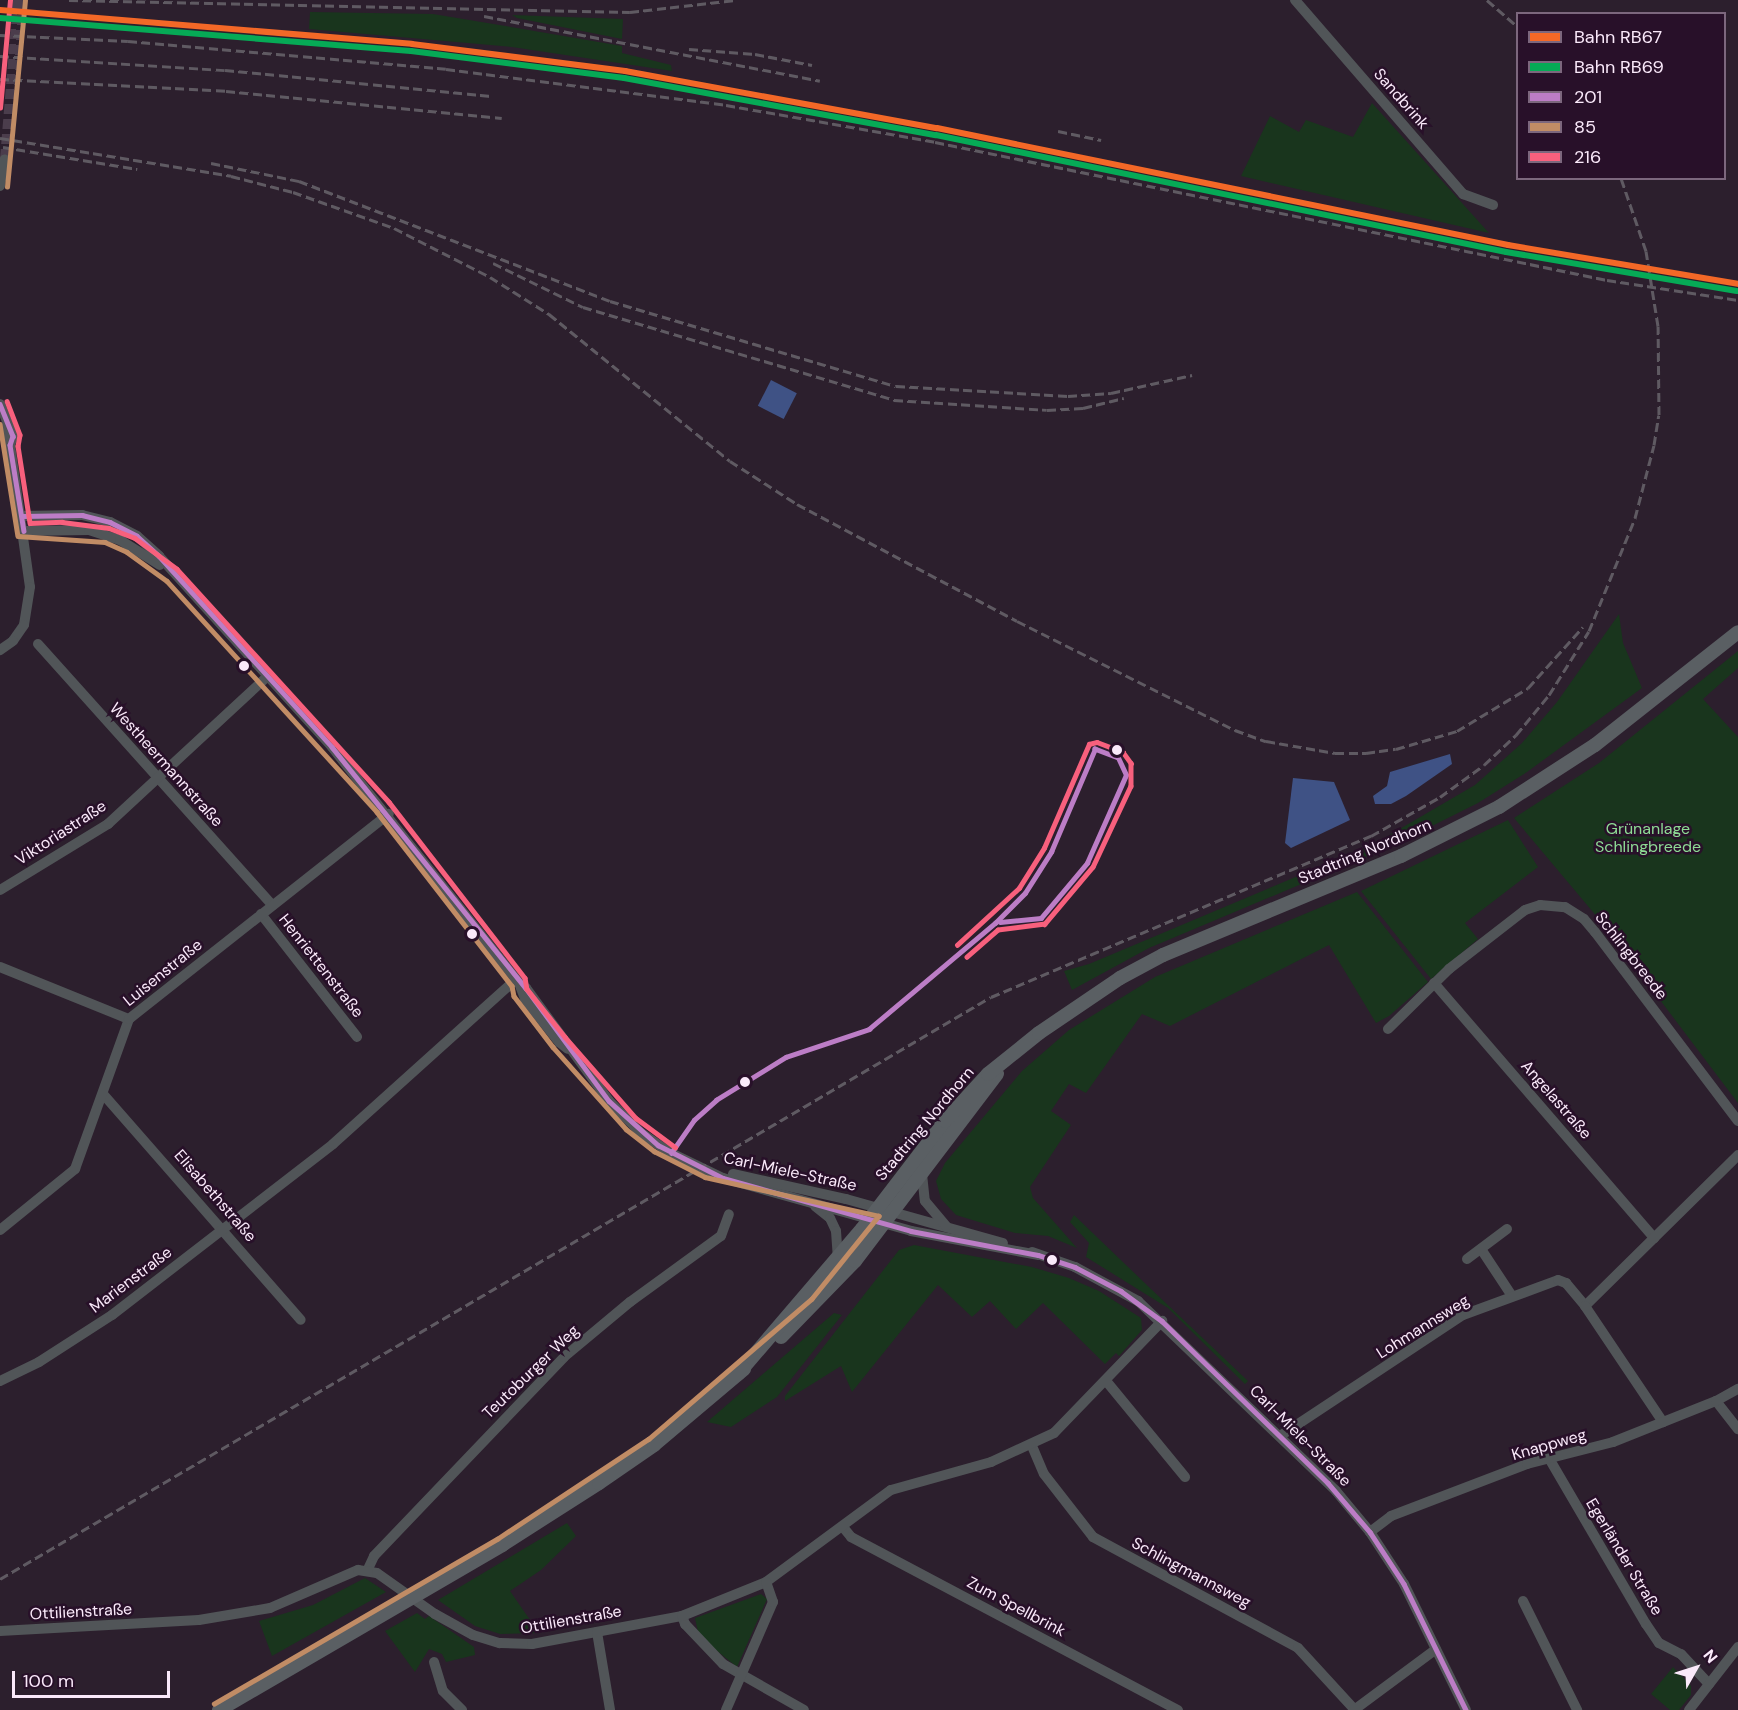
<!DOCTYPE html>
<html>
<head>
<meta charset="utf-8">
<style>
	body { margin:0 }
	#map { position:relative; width:1738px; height:1710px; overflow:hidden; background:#2c1f2d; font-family:"DM Sans",sans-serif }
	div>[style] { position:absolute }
	.green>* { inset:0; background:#19351d }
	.water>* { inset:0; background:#3f5285; transform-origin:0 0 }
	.minor-tunnel>* { height:10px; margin-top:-5px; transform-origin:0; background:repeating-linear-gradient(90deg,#4b3d4c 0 10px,transparent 0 15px) }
	.minor>* { height:10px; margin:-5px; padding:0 5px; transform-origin:5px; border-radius:5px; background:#515558 }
	.major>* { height:14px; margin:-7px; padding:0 7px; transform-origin:7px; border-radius:7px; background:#5a5f63 }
	.rail>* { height:3px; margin-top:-1.5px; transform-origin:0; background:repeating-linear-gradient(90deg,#5f5a62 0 9px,transparent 0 13.5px) }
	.bus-1>* { height:4.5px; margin:-2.25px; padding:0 2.25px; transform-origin:2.25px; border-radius:2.25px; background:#bc7dc6 }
	.bus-2>* { height:4.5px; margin:-2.25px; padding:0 2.25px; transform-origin:2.25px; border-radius:2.25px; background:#c18c65 }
	.bus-3>* { height:4.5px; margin:-2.25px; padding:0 2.25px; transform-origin:2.25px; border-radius:2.25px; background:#f8607d }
	.rail-1>* { height:6px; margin:-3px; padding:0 3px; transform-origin:3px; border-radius:3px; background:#f36827 }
	.rail-2>* { height:6px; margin:-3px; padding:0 3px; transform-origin:3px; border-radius:3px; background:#06aa56 }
	.dots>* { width:16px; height:16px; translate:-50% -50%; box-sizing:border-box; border:3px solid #281029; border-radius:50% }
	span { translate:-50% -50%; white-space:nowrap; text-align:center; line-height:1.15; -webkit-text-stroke:5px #281029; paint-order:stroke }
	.street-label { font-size:16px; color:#fae9fa }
	.park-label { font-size:16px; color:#8edb95 }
	.legend { position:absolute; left:1516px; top:12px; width:210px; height:168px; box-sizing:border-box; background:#281029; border:2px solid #7c677d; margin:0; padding:8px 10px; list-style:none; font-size:18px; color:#fae9fa }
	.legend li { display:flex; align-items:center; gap:12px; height:30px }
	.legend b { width:30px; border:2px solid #7c677d }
	.north { position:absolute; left:1666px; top:1638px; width:60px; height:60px; -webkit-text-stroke:4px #281029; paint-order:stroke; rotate:51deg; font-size:16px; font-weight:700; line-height:24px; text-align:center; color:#fae9fa }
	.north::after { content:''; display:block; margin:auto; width:21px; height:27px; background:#fae9fa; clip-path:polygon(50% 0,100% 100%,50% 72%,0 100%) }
	.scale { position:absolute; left:12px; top:1671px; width:158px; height:27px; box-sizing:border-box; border:3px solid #fae9fa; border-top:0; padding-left:8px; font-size:18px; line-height:21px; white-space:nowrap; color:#fae9fa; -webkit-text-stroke:4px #281029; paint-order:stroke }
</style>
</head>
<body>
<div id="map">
	<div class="green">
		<i style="clip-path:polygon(310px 12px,433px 14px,511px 27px,622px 46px,622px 53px,671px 65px,672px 71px,512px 47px,309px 29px)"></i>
		<i style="clip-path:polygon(512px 15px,623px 19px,622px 39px,517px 18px)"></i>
		<i style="clip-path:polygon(1372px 103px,1489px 233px,1241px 176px,1270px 116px,1299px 132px,1306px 120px,1353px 137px)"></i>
		<i style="clip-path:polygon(1619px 614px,1623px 643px,1642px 688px,1527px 772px,1478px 803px,1394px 845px,1149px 948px,1072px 990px,1064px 971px,1089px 964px,1374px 844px,1475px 785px,1522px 743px,1557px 702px)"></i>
		<i style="clip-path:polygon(1738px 651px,1738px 668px,1703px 699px,1738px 737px,1738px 1103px,1598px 918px,1514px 818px,1599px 763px)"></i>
		<i style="clip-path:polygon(1508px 820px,1538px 867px,1465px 923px,1478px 939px,1431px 979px,1361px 891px)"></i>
		<i style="clip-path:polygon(1357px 892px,1428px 982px,1389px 1016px,1376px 1023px,1329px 945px,1170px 1026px,1142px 1014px,1086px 1093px,1069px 1084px,1051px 1111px,1071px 1125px,1030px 1187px,1033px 1198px,1077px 1248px,1048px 1236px,1015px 1233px,956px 1215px,941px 1199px,936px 1181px,945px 1163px,1022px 1071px,1069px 1030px,1155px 977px)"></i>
		<i style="clip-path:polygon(1074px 1215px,1151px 1289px,1248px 1381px,1245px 1384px,1168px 1308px,1086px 1257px,1089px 1243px,1070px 1222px)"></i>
		<i style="clip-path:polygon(914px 1245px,1032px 1267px,1069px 1278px,1099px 1291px,1141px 1318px,1142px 1330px,1119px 1356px,1116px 1353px,1105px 1364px,1043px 1303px,1016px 1329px,990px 1301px,972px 1317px,938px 1285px,852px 1392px,841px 1366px,785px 1401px,785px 1396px,899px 1250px)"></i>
		<i style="clip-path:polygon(834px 1313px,842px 1315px,777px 1397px,731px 1427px,707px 1422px)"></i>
		<i style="clip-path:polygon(567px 1523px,576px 1536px,541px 1570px,510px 1591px,539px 1633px,500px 1634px,475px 1626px,438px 1600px)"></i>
		<i style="clip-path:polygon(365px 1578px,386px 1592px,272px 1656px,259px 1621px,313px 1605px)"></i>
		<i style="clip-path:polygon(761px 1594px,767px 1599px,737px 1667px,711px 1646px,698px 1632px,695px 1618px)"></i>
		<i style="clip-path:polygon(417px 1613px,425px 1619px,429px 1616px,474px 1647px,475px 1655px,446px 1662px,442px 1654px,429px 1649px,415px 1672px,385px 1631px)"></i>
		<i style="clip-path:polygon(1673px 1667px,1691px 1686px,1691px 1695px,1679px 1710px,1670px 1710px,1651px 1694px)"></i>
	</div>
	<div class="water">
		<i style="left:771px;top:380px;width:29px;height:29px;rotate:27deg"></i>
		<i style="clip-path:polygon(1450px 754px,1452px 764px,1406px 796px,1391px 804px,1375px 804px,1373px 796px,1387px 786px,1390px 772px)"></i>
		<i style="clip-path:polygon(1293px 778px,1334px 782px,1350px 820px,1291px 848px,1285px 843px)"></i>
	</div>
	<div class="minor-tunnel">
		<i style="left:5px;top:159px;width:160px;rotate:-85.3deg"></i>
	</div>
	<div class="minor">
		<i style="left:1295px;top:0;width:257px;rotate:49.1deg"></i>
		<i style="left:1463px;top:194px;width:32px;rotate:20deg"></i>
		<i style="left:0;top:186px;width:27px;rotate:-80deg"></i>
		<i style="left:0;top:404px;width:35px;rotate:68deg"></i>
		<i style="left:13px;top:436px;width:9px;rotate:108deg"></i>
		<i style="left:10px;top:445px;width:143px;rotate:82deg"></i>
		<i style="left:30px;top:587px;width:38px;rotate:99deg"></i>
		<i style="left:24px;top:625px;width:19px;rotate:125deg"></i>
		<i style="left:13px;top:641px;width:16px;rotate:145deg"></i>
		<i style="left:0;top:427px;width:21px;rotate:61deg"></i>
		<i style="left:22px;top:516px;width:60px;rotate:-1deg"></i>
		<i style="left:82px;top:515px;width:29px;rotate:14deg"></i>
		<i style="left:110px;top:522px;width:30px;rotate:27deg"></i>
		<i style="left:137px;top:536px;width:30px;rotate:42deg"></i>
		<i style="left:159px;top:556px;width:258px;rotate:47.8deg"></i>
		<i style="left:332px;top:747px;width:301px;rotate:51.6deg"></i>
		<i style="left:519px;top:983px;width:9px;rotate:36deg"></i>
		<i style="left:526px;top:988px;width:140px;rotate:53.7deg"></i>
		<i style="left:609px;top:1101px;width:45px;rotate:45deg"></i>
		<i style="left:641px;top:1133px;width:36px;rotate:34deg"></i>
		<i style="left:671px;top:1153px;width:58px;rotate:25.7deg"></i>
		<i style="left:723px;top:1178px;width:195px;rotate:15.7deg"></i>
		<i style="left:911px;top:1231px;width:129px;rotate:10.7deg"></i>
		<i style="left:24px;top:531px;width:65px;rotate:-0.9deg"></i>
		<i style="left:89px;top:530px;width:33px;rotate:18deg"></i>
		<i style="left:120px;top:540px;width:47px;rotate:32deg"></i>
		<i style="left:38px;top:644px;width:351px;rotate:48.1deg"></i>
		<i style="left:0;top:890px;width:127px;rotate:-31.4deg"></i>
		<i style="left:108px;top:824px;width:218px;rotate:-42.8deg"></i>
		<i style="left:261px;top:914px;width:156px;rotate:52deg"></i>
		<i style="left:0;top:967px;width:139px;rotate:22deg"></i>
		<i style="left:519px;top:983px;width:17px;rotate:69deg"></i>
		<i style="left:525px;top:999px;width:55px;rotate:51.7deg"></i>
		<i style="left:559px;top:1042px;width:11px;rotate:38deg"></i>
		<i style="left:1434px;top:983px;width:337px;rotate:49.2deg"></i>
		<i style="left:1388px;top:1029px;width:86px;rotate:-44.5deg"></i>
		<i style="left:1449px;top:969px;width:96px;rotate:-37.8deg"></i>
		<i style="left:1525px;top:910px;width:16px;rotate:-18deg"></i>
		<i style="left:1540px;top:905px;width:25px;rotate:5deg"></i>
		<i style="left:1565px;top:907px;width:22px;rotate:32deg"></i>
		<i style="left:1584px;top:919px;width:17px;rotate:50deg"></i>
		<i style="left:1595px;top:932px;width:237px;rotate:52.9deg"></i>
		<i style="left:103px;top:1094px;width:300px;rotate:48.8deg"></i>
		<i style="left:733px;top:1174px;width:116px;rotate:12.5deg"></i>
		<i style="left:846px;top:1199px;width:163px;rotate:15.7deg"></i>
		<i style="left:922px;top:1174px;width:27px;rotate:84deg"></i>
		<i style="left:925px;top:1201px;width:33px;rotate:50deg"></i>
		<i style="left:815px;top:1206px;width:19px;rotate:39deg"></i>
		<i style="left:830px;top:1218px;width:14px;rotate:65deg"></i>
		<i style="left:836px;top:1231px;width:28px;rotate:86deg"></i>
		<i style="left:0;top:1230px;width:97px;rotate:-39.1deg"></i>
		<i style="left:75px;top:1169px;width:159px;rotate:-70.2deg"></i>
		<i style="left:129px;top:1019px;width:331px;rotate:-38.3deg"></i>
		<i style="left:1481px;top:1249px;width:56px;rotate:56.6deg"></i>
		<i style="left:1032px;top:1252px;width:46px;rotate:19.2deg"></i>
		<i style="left:1075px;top:1267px;width:72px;rotate:28.4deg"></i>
		<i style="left:1138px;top:1301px;width:274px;rotate:43.8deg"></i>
		<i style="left:1336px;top:1491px;width:53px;rotate:50.3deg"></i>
		<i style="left:1370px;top:1532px;width:62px;rotate:56.8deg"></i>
		<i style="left:1404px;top:1584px;width:140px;rotate:63.8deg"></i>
		<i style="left:1467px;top:1259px;width:50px;rotate:-36.9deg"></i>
		<i style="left:1585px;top:1306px;width:215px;rotate:-44.6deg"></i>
		<i style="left:0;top:1381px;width:43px;rotate:-26deg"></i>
		<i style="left:39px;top:1362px;width:87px;rotate:-32.8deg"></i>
		<i style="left:112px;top:1315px;width:279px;rotate:-37.7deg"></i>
		<i style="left:333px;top:1144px;width:246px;rotate:-42deg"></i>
		<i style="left:1107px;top:1382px;width:123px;rotate:50.6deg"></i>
		<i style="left:1716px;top:1401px;width:36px;rotate:52deg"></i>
		<i style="left:1280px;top:1436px;width:219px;rotate:-33.5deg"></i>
		<i style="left:1463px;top:1315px;width:101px;rotate:-20.2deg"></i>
		<i style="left:1558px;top:1280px;width:9px;rotate:21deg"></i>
		<i style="left:1566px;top:1283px;width:30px;rotate:50deg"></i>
		<i style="left:1585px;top:1306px;width:140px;rotate:56.1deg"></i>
		<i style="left:1032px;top:1446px;width:30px;rotate:67deg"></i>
		<i style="left:1044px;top:1474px;width:80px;rotate:52.1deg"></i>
		<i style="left:1093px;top:1537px;width:233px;rotate:28.4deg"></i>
		<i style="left:1298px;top:1648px;width:84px;rotate:47.4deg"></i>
		<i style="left:1550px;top:1460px;width:190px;rotate:59.7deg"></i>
		<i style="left:1646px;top:1624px;width:23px;rotate:56deg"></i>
		<i style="left:1659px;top:1643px;width:25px;rotate:27deg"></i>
		<i style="left:1681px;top:1654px;width:41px;rotate:47deg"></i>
		<i style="left:843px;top:1527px;width:13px;rotate:51deg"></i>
		<i style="left:851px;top:1537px;width:370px;rotate:27.9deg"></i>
		<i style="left:1370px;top:1532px;width:26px;rotate:-37deg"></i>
		<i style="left:1391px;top:1516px;width:146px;rotate:-20.9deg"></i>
		<i style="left:1527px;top:1464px;width:89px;rotate:-14.3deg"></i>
		<i style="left:1613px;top:1442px;width:111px;rotate:-21.7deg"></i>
		<i style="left:1716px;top:1401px;width:25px;rotate:-29deg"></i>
		<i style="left:368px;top:1569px;width:14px;rotate:-65deg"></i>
		<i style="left:374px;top:1556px;width:275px;rotate:-46.3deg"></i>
		<i style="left:564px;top:1357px;width:86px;rotate:-39.8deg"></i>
		<i style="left:630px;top:1302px;width:112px;rotate:-36deg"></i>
		<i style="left:721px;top:1236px;width:23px;rotate:-70deg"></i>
		<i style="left:1523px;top:1601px;width:122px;rotate:63.6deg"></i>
		<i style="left:682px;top:1616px;width:9px;rotate:69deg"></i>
		<i style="left:685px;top:1624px;width:55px;rotate:46.5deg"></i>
		<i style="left:723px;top:1664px;width:93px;rotate:29.6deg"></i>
		<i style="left:0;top:1631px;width:199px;rotate:-3.2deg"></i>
		<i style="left:199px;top:1620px;width:72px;rotate:-9.6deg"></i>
		<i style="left:270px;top:1608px;width:96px;rotate:-23.4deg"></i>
		<i style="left:358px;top:1570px;width:19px;rotate:9deg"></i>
		<i style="left:377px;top:1573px;width:71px;rotate:35.3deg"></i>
		<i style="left:435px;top:1614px;width:43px;rotate:28.9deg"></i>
		<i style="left:473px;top:1635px;width:28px;rotate:17deg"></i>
		<i style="left:500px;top:1643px;width:32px;rotate:2deg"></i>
		<i style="left:532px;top:1644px;width:153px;rotate:-10.6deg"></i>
		<i style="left:682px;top:1616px;width:91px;rotate:-22deg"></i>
		<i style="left:766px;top:1582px;width:155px;rotate:-36.4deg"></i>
		<i style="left:891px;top:1490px;width:104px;rotate:-15.6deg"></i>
		<i style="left:991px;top:1462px;width:69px;rotate:-24.7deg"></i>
		<i style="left:1054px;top:1433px;width:156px;rotate:-46deg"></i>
		<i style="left:597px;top:1632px;width:79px;rotate:80.5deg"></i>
		<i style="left:434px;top:1662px;width:30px;rotate:73deg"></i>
		<i style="left:443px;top:1691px;width:27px;rotate:45deg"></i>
		<i style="left:726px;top:1710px;width:118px;rotate:-66.5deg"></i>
		<i style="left:773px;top:1602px;width:21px;rotate:-109deg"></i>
		<i style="left:1354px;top:1710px;width:102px;rotate:-36.6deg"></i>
		<i style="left:1689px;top:1710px;width:80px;rotate:-52.1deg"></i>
	</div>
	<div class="major">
		<i style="left:781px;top:1337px;width:106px;rotate:-45.8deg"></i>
		<i style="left:855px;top:1261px;width:235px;rotate:-52.8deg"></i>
		<i style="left:738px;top:1374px;width:191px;rotate:-49.5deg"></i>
		<i style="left:862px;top:1229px;width:136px;rotate:-52.5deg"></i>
		<i style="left:945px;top:1121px;width:64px;rotate:-47.5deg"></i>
		<i style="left:988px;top:1074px;width:65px;rotate:-38.8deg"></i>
		<i style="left:1039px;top:1033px;width:98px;rotate:-34.2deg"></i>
		<i style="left:1120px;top:978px;width:49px;rotate:-28.1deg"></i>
		<i style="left:1163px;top:955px;width:258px;rotate:-22.6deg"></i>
		<i style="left:1401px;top:856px;width:110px;rotate:-26.6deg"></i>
		<i style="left:1499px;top:807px;width:114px;rotate:-32.9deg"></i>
		<i style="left:1595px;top:745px;width:182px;rotate:-38.3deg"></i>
		<i style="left:219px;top:1710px;width:328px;rotate:-30.2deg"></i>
		<i style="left:502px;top:1545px;width:115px;rotate:-32.6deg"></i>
		<i style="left:599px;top:1483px;width:67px;rotate:-34.6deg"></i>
		<i style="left:654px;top:1445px;width:118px;rotate:-40.2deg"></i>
	</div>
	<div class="rail">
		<i style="left:69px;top:0;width:561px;rotate:1.23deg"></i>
		<i style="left:630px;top:12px;width:106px;rotate:-6.5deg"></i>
		<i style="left:1487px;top:0;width:41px;rotate:41.1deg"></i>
		<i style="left:484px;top:16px;width:342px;rotate:10.9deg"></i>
		<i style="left:0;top:35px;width:128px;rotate:2.7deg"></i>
		<i style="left:128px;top:41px;width:319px;rotate:5deg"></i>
		<i style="left:446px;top:69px;width:282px;rotate:7.3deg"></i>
		<i style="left:726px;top:105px;width:212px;rotate:10deg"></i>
		<i style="left:935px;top:142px;width:686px;rotate:11.6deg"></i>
		<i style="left:1607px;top:280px;width:133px;rotate:8.7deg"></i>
		<i style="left:689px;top:49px;width:66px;rotate:4.3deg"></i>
		<i style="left:755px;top:54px;width:58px;rotate:10.9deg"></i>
		<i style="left:0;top:56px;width:225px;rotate:3.6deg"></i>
		<i style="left:225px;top:70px;width:267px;rotate:5.6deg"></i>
		<i style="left:0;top:79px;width:226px;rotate:3deg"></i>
		<i style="left:226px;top:91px;width:277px;rotate:5.6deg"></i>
		<i style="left:1058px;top:131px;width:44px;rotate:11.8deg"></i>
		<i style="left:0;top:138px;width:234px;rotate:9.3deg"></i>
		<i style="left:231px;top:176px;width:64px;rotate:14.5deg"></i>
		<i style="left:293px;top:192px;width:107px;rotate:19.6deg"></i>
		<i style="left:394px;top:228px;width:108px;rotate:27deg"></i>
		<i style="left:490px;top:277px;width:70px;rotate:32.1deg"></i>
		<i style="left:549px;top:314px;width:233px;rotate:39.1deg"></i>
		<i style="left:730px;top:461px;width:80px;rotate:32.7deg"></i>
		<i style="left:797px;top:504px;width:249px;rotate:28deg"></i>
		<i style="left:1017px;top:621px;width:244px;rotate:26.6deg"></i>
		<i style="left:1235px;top:730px;width:33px;rotate:20deg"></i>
		<i style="left:1266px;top:741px;width:70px;rotate:9.9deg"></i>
		<i style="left:1335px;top:753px;width:31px"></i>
		<i style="left:1366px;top:753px;width:30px;rotate:-8deg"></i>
		<i style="left:1396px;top:749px;width:64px;rotate:-16.4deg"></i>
		<i style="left:1457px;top:731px;width:83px;rotate:-31.2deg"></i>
		<i style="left:1528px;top:688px;width:82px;rotate:-48deg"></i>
		<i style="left:3px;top:147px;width:136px;rotate:9.3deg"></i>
		<i style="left:211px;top:163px;width:90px;rotate:11.6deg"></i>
		<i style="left:299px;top:181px;width:333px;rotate:21.1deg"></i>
		<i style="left:610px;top:301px;width:298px;rotate:16.6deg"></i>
		<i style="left:896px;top:386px;width:172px;rotate:3.3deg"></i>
		<i style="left:1068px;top:396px;width:43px;rotate:-4deg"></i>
		<i style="left:1111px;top:393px;width:83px;rotate:-12.5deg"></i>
		<i style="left:493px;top:263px;width:100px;rotate:26.1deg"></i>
		<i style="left:583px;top:307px;width:325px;rotate:16.6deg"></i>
		<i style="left:894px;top:400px;width:153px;rotate:3.7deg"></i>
		<i style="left:1047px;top:410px;width:36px;rotate:-3deg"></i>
		<i style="left:1083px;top:408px;width:42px;rotate:-13.7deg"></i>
		<i style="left:0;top:1579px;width:1149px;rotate:-30.43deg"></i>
		<i style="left:991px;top:997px;width:413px;rotate:-23deg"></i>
		<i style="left:1371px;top:836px;width:79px;rotate:-29.5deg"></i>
		<i style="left:1440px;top:797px;width:54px;rotate:-36deg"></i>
		<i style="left:1484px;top:765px;width:44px;rotate:-43.2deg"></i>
		<i style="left:1516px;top:735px;width:52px;rotate:-50.5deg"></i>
		<i style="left:1549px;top:695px;width:75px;rotate:-58deg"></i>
		<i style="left:1589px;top:631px;width:122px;rotate:-67.8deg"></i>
		<i style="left:1635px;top:518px;width:75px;rotate:-75.4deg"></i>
		<i style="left:1654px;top:445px;width:30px;rotate:-81deg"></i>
		<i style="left:1659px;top:415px;width:89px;rotate:-90.6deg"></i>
		<i style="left:1658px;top:326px;width:76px;rotate:-99.1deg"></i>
		<i style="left:1646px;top:251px;width:77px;rotate:-108.9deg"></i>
	</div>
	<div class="bus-1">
		<i style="left:0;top:404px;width:35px;rotate:68deg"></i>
		<i style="left:13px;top:436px;width:9px;rotate:108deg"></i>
		<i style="left:10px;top:445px;width:87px;rotate:80.8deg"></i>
		<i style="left:22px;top:516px;width:60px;rotate:-1deg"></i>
		<i style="left:82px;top:515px;width:29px;rotate:14deg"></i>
		<i style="left:110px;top:522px;width:30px;rotate:27deg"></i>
		<i style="left:137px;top:536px;width:30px;rotate:42deg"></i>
		<i style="left:159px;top:556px;width:258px;rotate:47.8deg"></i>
		<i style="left:332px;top:747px;width:309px;rotate:51.2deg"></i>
		<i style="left:526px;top:988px;width:140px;rotate:53.7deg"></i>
		<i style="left:609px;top:1101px;width:66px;rotate:41.9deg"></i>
		<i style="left:658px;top:1145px;width:73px;rotate:26.9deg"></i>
		<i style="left:723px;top:1178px;width:195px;rotate:15.7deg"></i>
		<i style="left:911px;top:1231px;width:129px;rotate:10.7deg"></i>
		<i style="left:1038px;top:1255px;width:39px;rotate:18deg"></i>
		<i style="left:1075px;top:1267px;width:52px;rotate:27.6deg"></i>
		<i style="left:1121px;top:1291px;width:51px;rotate:36.2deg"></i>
		<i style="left:1162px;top:1321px;width:232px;rotate:44.3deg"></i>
		<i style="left:1328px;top:1483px;width:65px;rotate:49.4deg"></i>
		<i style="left:1370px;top:1532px;width:62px;rotate:56.8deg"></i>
		<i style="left:1404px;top:1584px;width:140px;rotate:63.8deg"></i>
		<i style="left:1000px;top:922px;width:41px;rotate:-5.6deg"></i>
		<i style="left:1041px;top:918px;width:72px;rotate:-50.1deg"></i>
		<i style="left:1087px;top:863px;width:96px;rotate:-66.1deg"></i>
		<i style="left:1126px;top:775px;width:19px;rotate:-115deg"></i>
		<i style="left:1118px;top:758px;width:25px;rotate:-159deg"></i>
		<i style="left:671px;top:1153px;width:40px;rotate:-55.1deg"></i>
		<i style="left:694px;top:1120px;width:30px;rotate:-42deg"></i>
		<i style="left:716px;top:1100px;width:82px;rotate:-31.6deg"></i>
		<i style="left:786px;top:1057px;width:88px;rotate:-18.6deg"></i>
		<i style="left:869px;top:1029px;width:165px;rotate:-40.1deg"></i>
		<i style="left:995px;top:923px;width:42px;rotate:-45deg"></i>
		<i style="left:1025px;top:893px;width:49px;rotate:-57.6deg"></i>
		<i style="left:1051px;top:852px;width:112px;rotate:-66.9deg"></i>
	</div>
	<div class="bus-2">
		<i style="left:7px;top:187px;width:187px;rotate:-84.5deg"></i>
		<i style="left:0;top:424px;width:113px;rotate:80.9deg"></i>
		<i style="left:18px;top:536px;width:87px;rotate:3.9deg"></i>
		<i style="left:105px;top:542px;width:24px;rotate:24deg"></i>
		<i style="left:127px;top:552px;width:49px;rotate:35.9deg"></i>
		<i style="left:167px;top:581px;width:312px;rotate:47.7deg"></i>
		<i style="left:377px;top:812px;width:220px;rotate:52.2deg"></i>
		<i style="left:512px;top:986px;width:10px;rotate:79deg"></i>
		<i style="left:514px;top:996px;width:64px;rotate:52.6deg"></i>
		<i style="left:553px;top:1047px;width:110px;rotate:48.3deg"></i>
		<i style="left:626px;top:1129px;width:36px;rotate:38deg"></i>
		<i style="left:654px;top:1151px;width:57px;rotate:27deg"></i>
		<i style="left:705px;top:1177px;width:178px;rotate:12.6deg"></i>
		<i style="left:879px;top:1216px;width:107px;rotate:128.9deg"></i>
		<i style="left:812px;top:1299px;width:215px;rotate:139.3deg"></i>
		<i style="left:649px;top:1439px;width:181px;rotate:146.5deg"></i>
		<i style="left:498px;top:1539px;width:328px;rotate:149.8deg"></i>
	</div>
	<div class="bus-3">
		<i style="left:0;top:108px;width:108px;rotate:-84.7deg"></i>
		<i style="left:7px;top:401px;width:36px;rotate:69deg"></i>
		<i style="left:20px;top:435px;width:11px;rotate:100deg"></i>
		<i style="left:18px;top:446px;width:78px;rotate:81.1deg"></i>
		<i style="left:30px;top:523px;width:32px;rotate:-2deg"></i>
		<i style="left:62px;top:522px;width:47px;rotate:7.3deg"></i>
		<i style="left:109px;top:528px;width:28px;rotate:21deg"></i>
		<i style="left:135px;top:538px;width:52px;rotate:36.4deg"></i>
		<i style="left:177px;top:569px;width:315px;rotate:47.7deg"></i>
		<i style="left:389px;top:802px;width:222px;rotate:52.3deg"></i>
		<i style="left:525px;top:978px;width:11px;rotate:80deg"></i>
		<i style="left:527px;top:989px;width:61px;rotate:51.6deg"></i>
		<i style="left:565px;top:1037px;width:108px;rotate:48.8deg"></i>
		<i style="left:636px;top:1118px;width:49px;rotate:36.6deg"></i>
		<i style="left:957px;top:945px;width:84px;rotate:-42.6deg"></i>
		<i style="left:1019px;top:888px;width:47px;rotate:-58deg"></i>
		<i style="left:1044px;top:848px;width:113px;rotate:-66.6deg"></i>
		<i style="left:1089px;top:744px;width:8px;rotate:-14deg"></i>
		<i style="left:1097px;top:742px;width:28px;rotate:21deg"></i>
		<i style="left:1123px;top:752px;width:14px;rotate:54deg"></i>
		<i style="left:1131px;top:763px;width:23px;rotate:90deg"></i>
		<i style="left:1131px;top:786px;width:89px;rotate:115.1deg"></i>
		<i style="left:1093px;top:867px;width:75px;rotate:130.1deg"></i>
		<i style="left:1045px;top:924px;width:47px;rotate:172.7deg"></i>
		<i style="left:998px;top:930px;width:41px;rotate:138.9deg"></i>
	</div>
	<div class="rail-1">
		<i style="left:0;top:10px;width:413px;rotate:4.7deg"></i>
		<i style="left:412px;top:44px;width:215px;rotate:7.2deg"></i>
		<i style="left:625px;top:71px;width:317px;rotate:10.4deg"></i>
		<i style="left:937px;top:128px;width:583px;rotate:11.58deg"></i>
		<i style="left:1508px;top:245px;width:233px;rotate:9.6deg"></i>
	</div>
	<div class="rail-2">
		<i style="left:0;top:18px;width:412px;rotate:4.6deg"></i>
		<i style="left:411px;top:51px;width:215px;rotate:7.2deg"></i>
		<i style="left:624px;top:78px;width:317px;rotate:10.4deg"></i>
		<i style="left:936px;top:135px;width:582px;rotate:11.6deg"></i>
		<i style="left:1506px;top:252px;width:234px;rotate:9.6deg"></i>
	</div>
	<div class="dots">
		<i style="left:244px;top:666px;background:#fae9fa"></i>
		<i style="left:1117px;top:750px;background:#fae9fa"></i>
		<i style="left:472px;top:934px;background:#fae9fa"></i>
		<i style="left:745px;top:1082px;background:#fae9fa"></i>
		<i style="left:1052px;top:1260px;background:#fae9fa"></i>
	</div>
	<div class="street-label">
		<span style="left:1401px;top:99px;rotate:49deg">Sandbrink</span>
		<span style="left:166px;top:765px;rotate:48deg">Westheermannstraße</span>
		<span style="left:61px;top:833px;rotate:-33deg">Viktoriastraße</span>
		<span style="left:1365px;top:852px;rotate:-23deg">Stadtring Nordhorn</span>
		<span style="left:1631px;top:956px;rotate:52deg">Schlingbreede</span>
		<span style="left:321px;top:966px;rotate:52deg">Henriettenstraße</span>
		<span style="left:163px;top:973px;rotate:-39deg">Luisenstraße</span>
		<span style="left:1556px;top:1100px;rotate:49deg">Angelastraße</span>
		<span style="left:925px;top:1124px;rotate:-50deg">Stadtring Nordhorn</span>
		<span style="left:790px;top:1172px;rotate:12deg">Carl-Miele-Straße</span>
		<span style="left:215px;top:1196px;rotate:49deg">Elisabethstraße</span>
		<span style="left:131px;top:1280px;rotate:-37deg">Marienstraße</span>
		<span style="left:1423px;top:1327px;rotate:-32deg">Lohmannsweg</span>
		<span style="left:531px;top:1372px;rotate:-44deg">Teutoburger Weg</span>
		<span style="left:1300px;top:1436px;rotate:45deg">Carl-Miele-Straße</span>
		<span style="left:1549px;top:1445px;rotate:-16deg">Knappweg</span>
		<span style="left:1624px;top:1557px;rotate:59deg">Egerländer Straße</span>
		<span style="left:1191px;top:1573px;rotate:28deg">Schlingmannsweg</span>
		<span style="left:1016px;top:1607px;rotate:28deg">Zum Spellbrink</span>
		<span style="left:81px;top:1612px;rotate:-3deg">Ottilienstraße</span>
		<span style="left:571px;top:1620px;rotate:-10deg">Ottilienstraße</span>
	</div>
	<div class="park-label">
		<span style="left:1648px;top:838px">Grünanlage<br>Schlingbreede</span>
	</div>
	<ul class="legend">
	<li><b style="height:8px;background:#f36827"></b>Bahn RB67</li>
	<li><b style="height:8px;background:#06aa56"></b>Bahn RB69</li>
	<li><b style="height:8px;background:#bc7dc6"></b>201</li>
	<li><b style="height:8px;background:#c18c65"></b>85</li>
	<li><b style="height:8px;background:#f8607d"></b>216</li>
	</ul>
	<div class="north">N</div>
	<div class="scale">100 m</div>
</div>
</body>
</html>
